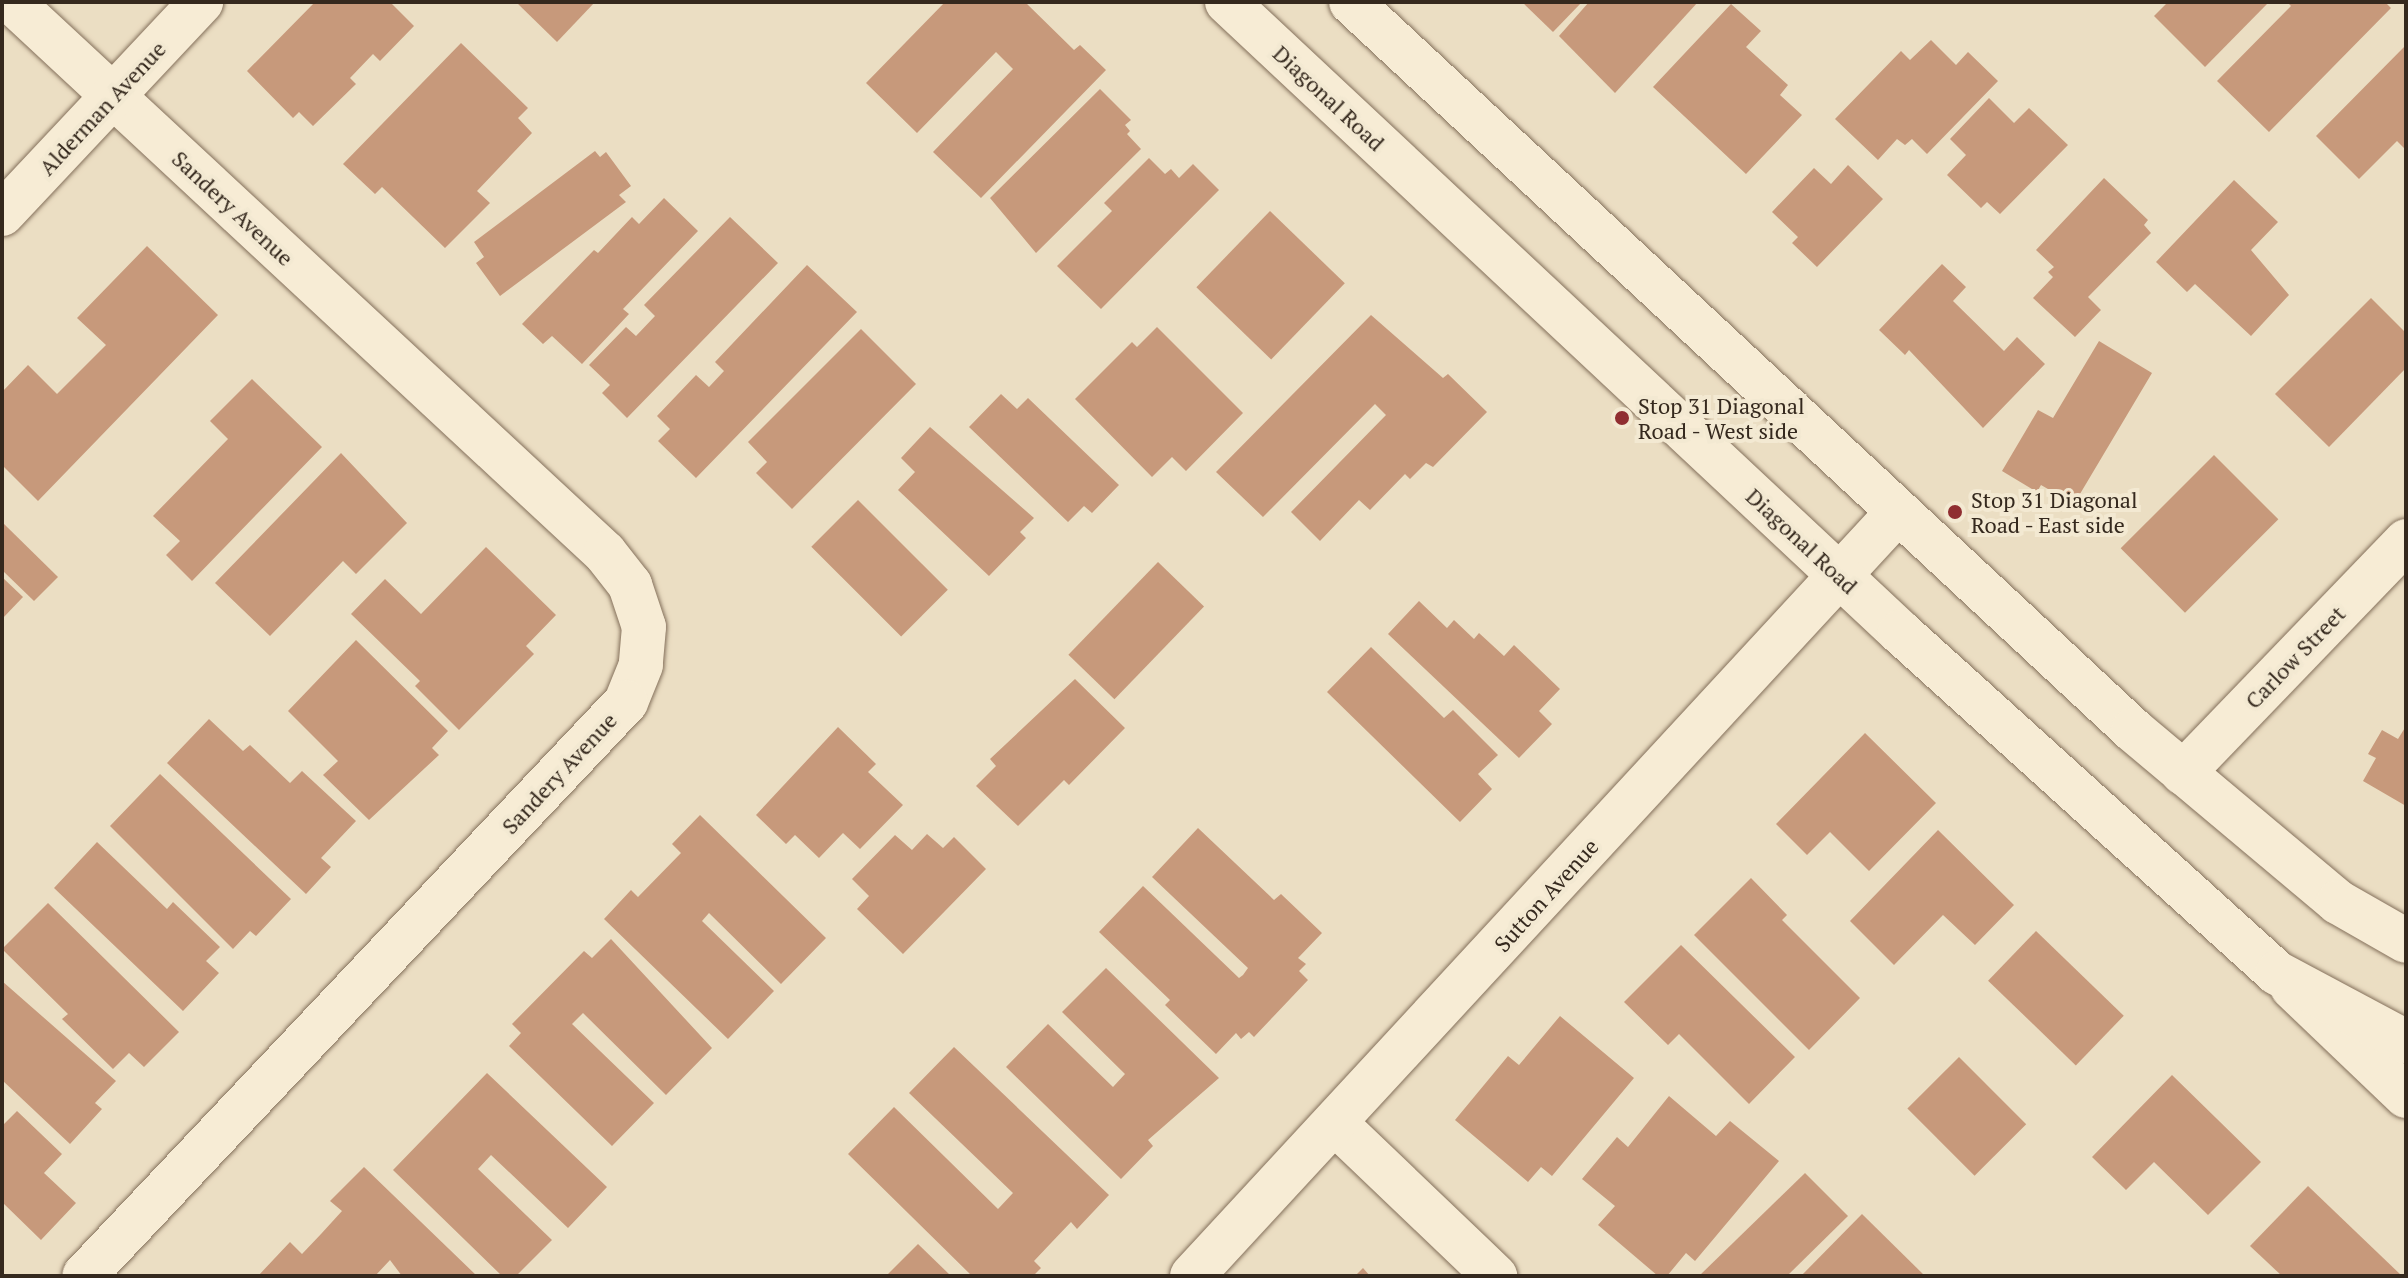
<!DOCTYPE html>
<html>
<head>
<meta charset="utf-8">
<style>
	body { margin:0 }
	#map { position:relative; width:2408px; height:1278px; overflow:hidden; background:#ebdec3; font-family:"PT Serif",serif }
	div>[style] { position:absolute }
	.building>* { inset:0; background:#c7997b; transform-origin:0 0 }
	.roads { filter:drop-shadow(0 0 2px #84705b) drop-shadow(0 0 2px #84705b) }
	.minor>* { height:44px; margin:-22px; padding:0 22px; transform-origin:22px; border-radius:22px; background:#f7ecd5 }
	.tertiary>* { height:44px; margin:-22px; padding:0 22px; transform-origin:22px; border-radius:22px; background:#f7ecd5 }
	.secondary>* { height:44px; margin:-22px; padding:0 22px; transform-origin:22px; border-radius:22px; background:#f7ecd5 }
	.dots>* { width:22px; height:22px; translate:-50% -50%; box-sizing:border-box; border:4px solid #f3e9d2; border-radius:50% }
	span { translate:-50% -50%; white-space:nowrap; text-align:center; line-height:1.15; -webkit-text-stroke:8px #f3e9d2; paint-order:stroke }
	.street-label { font-size:22px; color:#35291e }
	.poi-label { font-size:22px; color:#35291e }
	.left { translate:0 -50%; text-align:left }
	.frame { position:absolute; inset:0; border:4px solid #35291e; pointer-events:none }
</style>
</head>
<body>
<div id="map">
	<div class="building">
		<i style="clip-path:polygon(315px 2px,390px 2px,414px 26px,380px 61px,373px 54px,350px 78px,356px 84px,313px 126px,299px 112px,293px 118px,247px 71px)"></i>
		<i style="clip-path:polygon(516px 2px,595px 2px,557px 42px)"></i>
		<i style="clip-path:polygon(945px 2px,1025px 2px,1074px 50px,1080px 45px,1106px 70px,981px 198px,933px 152px,1013px 69px,996px 52px,917px 133px,866px 83px)"></i>
		<i style="clip-path:polygon(1522px 2px,1582px 2px,1553px 32px)"></i>
		<i style="clip-path:polygon(1589px 2px,1698px 2px,1615px 93px,1559px 36px)"></i>
		<i style="clip-path:polygon(2168px 2px,2269px 2px,2205px 67px,2154px 16px)"></i>
		<i style="clip-path:polygon(2287px 2px,2385px 2px,2391px 8px,2269px 132px,2217px 81px,2291px 6px)"></i>
		<i style="clip-path:polygon(1731px 4px,1761px 31px,1746px 47px,1788px 85px,1780px 95px,1802px 115px,1746px 174px,1653px 87px)"></i>
		<i style="clip-path:polygon(1931px 40px,1956px 65px,1968px 52px,1998px 81px,1927px 154px,1912px 139px,1905px 145px,1897px 139px,1878px 160px,1835px 119px,1901px 51px,1910px 60px)"></i>
		<i style="clip-path:polygon(461px 43px,528px 108px,518px 118px,532px 133px,477px 191px,490px 203px,445px 248px,382px 187px,375px 194px,343px 164px)"></i>
		<i style="clip-path:polygon(2406px 45px,2406px 150px,2397px 141px,2359px 179px,2316px 136px)"></i>
		<i style="clip-path:polygon(1100px 89px,1131px 120px,1125px 125px,1130px 131px,1127px 134px,1141px 149px,1036px 253px,990px 198px)"></i>
		<i style="clip-path:polygon(1989px 98px,2014px 123px,2029px 108px,2068px 145px,2000px 214px,1987px 202px,1981px 208px,1947px 175px,1966px 155px,1950px 139px)"></i>
		<i style="clip-path:polygon(595px 151px,600px 157px,606px 152px,631px 186px,619px 195px,626px 202px,500px 296px,476px 263px,484px 257px,474px 242px)"></i>
		<i style="clip-path:polygon(1149px 158px,1165px 174px,1171px 169px,1179px 178px,1193px 164px,1219px 190px,1101px 309px,1057px 266px,1112px 211px,1104px 203px)"></i>
		<i style="clip-path:polygon(1848px 165px,1883px 199px,1817px 267px,1792px 243px,1798px 237px,1772px 212px,1814px 168px,1831px 184px)"></i>
		<i style="clip-path:polygon(2104px 178px,2148px 220px,2144px 225px,2151px 233px,2088px 297px,2101px 310px,2075px 337px,2033px 298px,2053px 277px,2048px 272px,2054px 267px,2036px 250px)"></i>
		<i style="clip-path:polygon(2234px 180px,2278px 222px,2251px 250px,2289px 295px,2251px 336px,2195px 284px,2187px 292px,2156px 262px)"></i>
		<i style="clip-path:polygon(664px 198px,698px 231px,623px 309px,629px 314px,582px 364px,552px 336px,543px 344px,522px 324px,594px 250px,598px 253px,632px 217px,639px 224px)"></i>
		<i style="left:1270px;top:211px;width:104px;height:106px;rotate:44deg"></i>
		<i style="clip-path:polygon(730px 217px,778px 263px,627px 418px,602px 393px,610px 385px,589px 365px,626px 327px,636px 336px,655px 316px,644px 305px)"></i>
		<i style="clip-path:polygon(147px 246px,218px 315px,38px 501px,2px 465px,2px 392px,28px 365px,57px 394px,106px 345px,77px 318px)"></i>
		<i style="clip-path:polygon(1942px 264px,1966px 287px,1953px 301px,2004px 351px,2017px 337px,2045px 364px,1983px 428px,1909px 350px,1905px 355px,1879px 330px)"></i>
		<i style="clip-path:polygon(807px 265px,857px 312px,696px 478px,658px 441px,670px 429px,657px 416px,696px 375px,709px 387px,724px 371px,715px 362px)"></i>
		<i style="clip-path:polygon(2371px 298px,2406px 333px,2406px 368px,2329px 447px,2275px 394px)"></i>
		<i style="clip-path:polygon(1371px 315px,1443px 378px,1448px 374px,1487px 412px,1433px 467px,1426px 463px,1410px 479px,1405px 474px,1370px 510px,1359px 500px,1320px 541px,1291px 512px,1386px 415px,1375px 404px,1263px 517px,1216px 472px)"></i>
		<i style="clip-path:polygon(1157px 327px,1243px 413px,1186px 471px,1172px 457px,1152px 477px,1075px 399px,1132px 342px,1137px 347px)"></i>
		<i style="clip-path:polygon(861px 329px,916px 384px,792px 509px,756px 473px,767px 462px,748px 442px)"></i>
		<i style="clip-path:polygon(2099px 341px,2152px 373px,2074px 504px,2041px 485px,2037px 492px,2002px 471px,2038px 410px,2053px 418px)"></i>
		<i style="clip-path:polygon(252px 379px,322px 447px,192px 581px,166px 555px,180px 541px,153px 516px,228px 439px,210px 421px)"></i>
		<i style="clip-path:polygon(1001px 394px,1017px 409px,1028px 398px,1119px 485px,1092px 513px,1084px 506px,1068px 522px,969px 427px)"></i>
		<i style="clip-path:polygon(930px 427px,1034px 518px,1020px 532px,1026px 538px,989px 576px,898px 490px,915px 472px,901px 458px)"></i>
		<i style="clip-path:polygon(341px 453px,407px 523px,356px 574px,343px 561px,270px 636px,215px 583px)"></i>
		<i style="left:2214px;top:455px;width:91px;height:132px;rotate:45deg"></i>
		<i style="left:858px;top:500px;width:127px;height:66px;rotate:45deg"></i>
		<i style="clip-path:polygon(2px 522px,58px 577px,34px 601px,2px 570px)"></i>
		<i style="clip-path:polygon(486px 547px,556px 615px,526px 646px,534px 654px,459px 730px,415px 686px,420px 681px,351px 614px,385px 579px,421px 614px)"></i>
		<i style="left:1158px;top:562px;width:64px;height:129px;rotate:44deg"></i>
		<i style="clip-path:polygon(2px 577px,23px 597px,2px 619px)"></i>
		<i style="clip-path:polygon(1419px 601px,1447px 628px,1454px 620px,1474px 639px,1479px 633px,1504px 656px,1514px 645px,1560px 689px,1539px 711px,1552px 724px,1519px 758px,1388px 634px)"></i>
		<i style="clip-path:polygon(356px 640px,448px 731px,432px 748px,439px 755px,369px 820px,323px 775px,338px 761px,288px 711px)"></i>
		<i style="clip-path:polygon(1371px 647px,1444px 718px,1453px 710px,1498px 755px,1478px 774px,1492px 789px,1460px 822px,1327px 692px)"></i>
		<i style="clip-path:polygon(1075px 679px,1125px 728px,1069px 785px,1064px 780px,1018px 826px,976px 786px,996px 766px,990px 759px)"></i>
		<i style="clip-path:polygon(209px 719px,243px 751px,250px 745px,290px 783px,302px 771px,356px 821px,321px 858px,331px 867px,306px 894px,167px 763px)"></i>
		<i style="clip-path:polygon(2406px 726px,2406px 806px,2363px 781px,2376px 758px,2368px 754px,2382px 730px,2398px 739px)"></i>
		<i style="clip-path:polygon(838px 727px,876px 764px,868px 772px,903px 805px,860px 849px,843px 833px,819px 858px,795px 835px,786px 844px,756px 815px)"></i>
		<i style="clip-path:polygon(1865px 733px,1936px 803px,1869px 871px,1830px 832px,1807px 855px,1776px 824px)"></i>
		<i style="clip-path:polygon(160px 774px,291px 899px,256px 936px,250px 931px,233px 949px,110px 826px)"></i>
		<i style="clip-path:polygon(700px 815px,826px 938px,781px 984px,709px 913px,702px 921px,774px 991px,728px 1039px,604px 919px,631px 890px,638px 897px,681px 853px,672px 844px)"></i>
		<i style="clip-path:polygon(1198px 828px,1274px 900px,1281px 894px,1322px 933px,1298px 958px,1306px 964px,1299px 971px,1308px 980px,1254px 1037px,1249px 1032px,1241px 1039px,1236px 1033px,1216px 1054px,1165px 1005px,1170px 1000px,1099px 932px,1143px 886px,1239px 978px,1243px 975px,1248px 968px,1152px 877px)"></i>
		<i style="clip-path:polygon(1938px 830px,2014px 905px,1975px 945px,1943px 915px,1894px 965px,1850px 921px)"></i>
		<i style="clip-path:polygon(927px 834px,943px 848px,954px 837px,986px 869px,903px 954px,857px 909px,869px 896px,852px 879px,895px 835px,912px 850px)"></i>
		<i style="clip-path:polygon(97px 842px,167px 909px,173px 902px,220px 947px,206px 961px,219px 973px,183px 1011px,54px 888px)"></i>
		<i style="clip-path:polygon(1751px 878px,1787px 915px,1782px 920px,1860px 998px,1809px 1050px,1694px 935px)"></i>
		<i style="clip-path:polygon(48px 903px,179px 1032px,144px 1067px,129px 1053px,113px 1069px,62px 1019px,68px 1014px,2px 949px)"></i>
		<i style="left:2036px;top:931px;width:122px;height:69px;rotate:44deg"></i>
		<i style="clip-path:polygon(611px 939px,712px 1048px,666px 1095px,583px 1013px,572px 1024px,654px 1103px,612px 1146px,509px 1046px,521px 1033px,512px 1024px,584px 951px,592px 958px)"></i>
		<i style="clip-path:polygon(1681px 945px,1795px 1057px,1749px 1104px,1679px 1034px,1668px 1045px,1624px 1002px)"></i>
		<i style="clip-path:polygon(1106px 968px,1219px 1078px,1148px 1140px,1153px 1146px,1121px 1179px,1006px 1067px,1048px 1024px,1113px 1087px,1125px 1074px,1062px 1012px)"></i>
		<i style="clip-path:polygon(2px 981px,116px 1081px,95px 1103px,102px 1109px,70px 1144px,2px 1080px)"></i>
		<i style="clip-path:polygon(1560px 1016px,1634px 1078px,1552px 1176px,1541px 1167px,1528px 1182px,1455px 1120px,1508px 1056px,1519px 1065px)"></i>
		<i style="clip-path:polygon(954px 1047px,1109px 1195px,1077px 1229px,1071px 1222px,1051px 1243px,1034px 1261px,1041px 1268px,1033px 1276px,972px 1276px,848px 1154px,894px 1107px,998px 1209px,1013px 1193px,909px 1093px)"></i>
		<i style="left:1959px;top:1057px;width:95px;height:73px;rotate:45deg"></i>
		<i style="clip-path:polygon(487px 1073px,607px 1187px,568px 1228px,491px 1155px,478px 1169px,552px 1240px,516px 1276px,502px 1276px,393px 1170px)"></i>
		<i style="clip-path:polygon(2172px 1075px,2261px 1162px,2208px 1215px,2154px 1162px,2126px 1190px,2092px 1157px)"></i>
		<i style="clip-path:polygon(1669px 1096px,1716px 1136px,1730px 1121px,1779px 1161px,1695px 1261px,1686px 1253px,1667px 1276px,1658px 1276px,1598px 1225px,1615px 1206px,1582px 1179px,1617px 1137px,1628px 1147px)"></i>
		<i style="clip-path:polygon(17px 1111px,62px 1154px,44px 1173px,76px 1203px,41px 1240px,2px 1202px,2px 1126px)"></i>
		<i style="clip-path:polygon(364px 1167px,477px 1276px,402px 1276px,390px 1260px,375px 1276px,258px 1276px,290px 1242px,302px 1254px,321px 1234px,342px 1211px,330px 1201px)"></i>
		<i style="clip-path:polygon(1805px 1173px,1848px 1216px,1787px 1276px,1699px 1276px)"></i>
		<i style="clip-path:polygon(2308px 1186px,2402px 1276px,2282px 1276px,2250px 1246px)"></i>
		<i style="clip-path:polygon(1862px 1214px,1925px 1276px,1801px 1276px)"></i>
		<i style="clip-path:polygon(918px 1244px,951px 1276px,886px 1276px)"></i>
		<i style="clip-path:polygon(1363px 1268px,1370px 1276px,1355px 1276px)"></i>
	</div>
	<div class="roads">
		<div class="minor">
			<i style="left:12px;top:2px;width:809px;rotate:42.9deg"></i>
			<i style="left:605px;top:553px;width:41px;rotate:52deg"></i>
			<i style="left:630px;top:585px;width:44px;rotate:71.6deg"></i>
			<i style="left:644px;top:627px;width:38px;rotate:95deg"></i>
			<i style="left:641px;top:665px;width:40px;rotate:112deg"></i>
			<i style="left:626px;top:702px;width:789px;rotate:133.36deg"></i>
			<i style="left:2px;top:214px;width:291px;rotate:-46.8deg"></i>
			<i style="left:2183px;top:773px;width:322px;rotate:-46.1deg"></i>
			<i style="left:1337px;top:1125px;width:219px;rotate:43.7deg"></i>
			<i style="left:1192px;top:1276px;width:1040px;rotate:-47.26deg"></i>
		</div>
		<div class="tertiary">
			<i style="left:2292px;top:987px;width:158px;rotate:43.7deg"></i>
		</div>
		<div class="secondary">
			<i style="left:1227px;top:2px;width:922px;rotate:43.11deg"></i>
			<i style="left:1900px;top:632px;width:508px;rotate:42.13deg"></i>
			<i style="left:2277px;top:973px;width:146px;rotate:28.1deg"></i>
			<i style="left:1351px;top:2px;width:1068px;rotate:42.95deg"></i>
			<i style="left:2133px;top:730px;width:268px;rotate:40deg"></i>
			<i style="left:2338px;top:902px;width:78px;rotate:29.8deg"></i>
		</div>
	</div>
	<div class="dots">
		<i style="left:1622px;top:418px;background:#902e31"></i>
		<i style="left:1955px;top:512px;background:#902e31"></i>
	</div>
	<div class="street-label">
		<span style="left:1329px;top:98px;rotate:43deg">Diagonal Road</span>
		<span style="left:102px;top:108px;rotate:-47deg">Alderman Avenue</span>
		<span style="left:233px;top:208px;rotate:43deg">Sandery Avenue</span>
		<span style="left:1802px;top:541px;rotate:43deg">Diagonal Road</span>
		<span style="left:2295px;top:657px;rotate:-46deg">Carlow Street</span>
		<span style="left:559px;top:773px;rotate:-47deg">Sandery Avenue</span>
		<span style="left:1546px;top:895px;rotate:-48deg">Sutton Avenue</span>
	</div>
	<div class="poi-label">
		<span class="left" style="left:1638px;top:418px">Stop 31 Diagonal<br>Road - West side</span>
		<span class="left" style="left:1971px;top:512px">Stop 31 Diagonal<br>Road - East side</span>
	</div>
	<div class="frame"></div>
</div>
</body>
</html>
